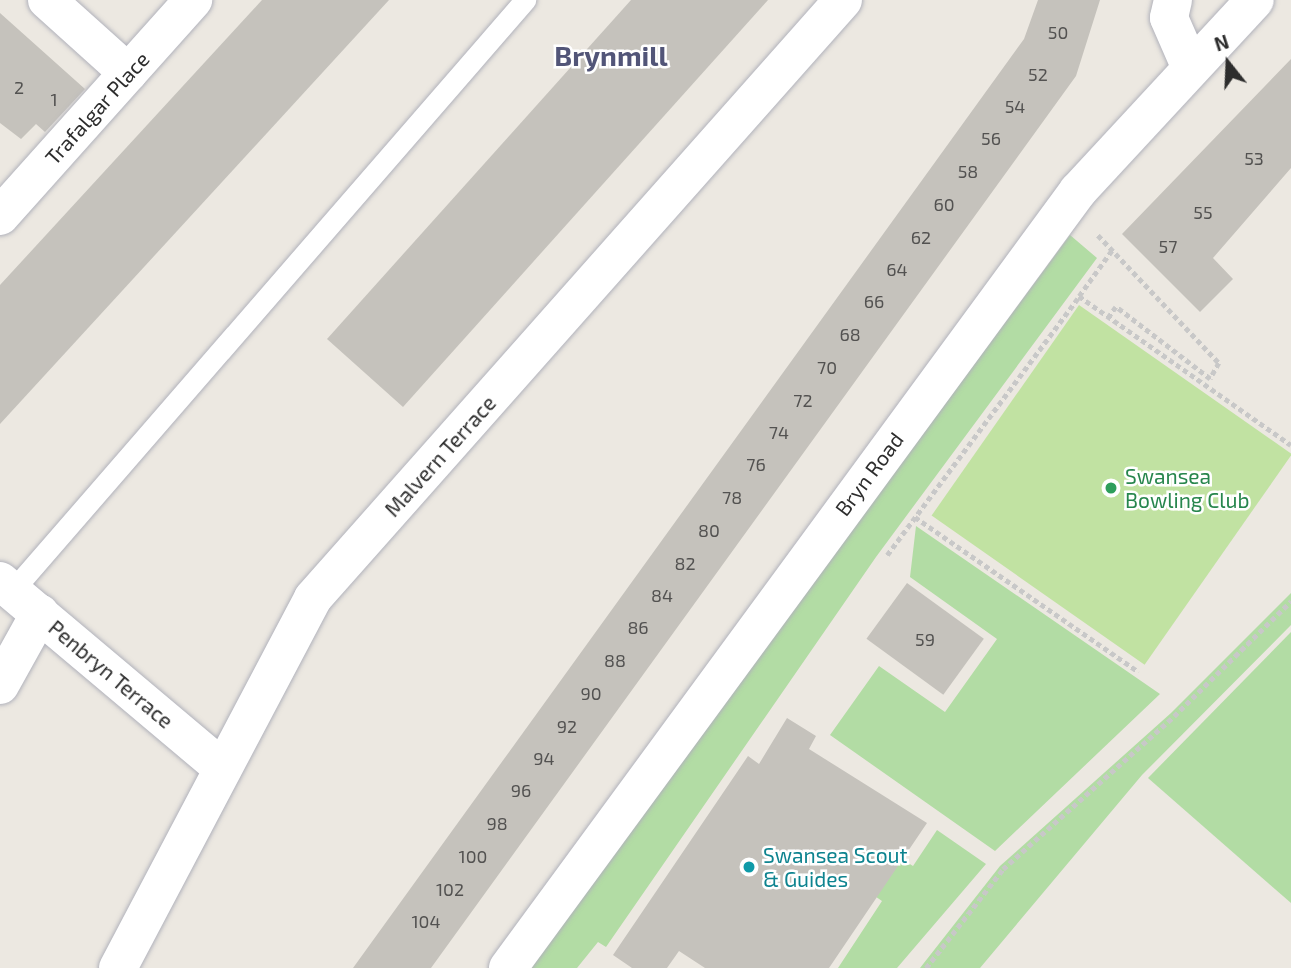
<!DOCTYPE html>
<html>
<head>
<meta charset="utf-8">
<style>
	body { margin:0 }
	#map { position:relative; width:1291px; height:968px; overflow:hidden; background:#ece8e1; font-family:"Exo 2",sans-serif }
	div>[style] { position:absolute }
	.green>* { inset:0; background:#b2dca4 }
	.pitch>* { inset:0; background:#c1e2a2; transform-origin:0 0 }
	.building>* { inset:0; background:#c5c2bc; transform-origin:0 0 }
	.path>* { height:4.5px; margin-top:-2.25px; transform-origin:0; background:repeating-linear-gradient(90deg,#c8c8c8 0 5px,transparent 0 8.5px) }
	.roads { filter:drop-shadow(0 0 2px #b1b2bb) drop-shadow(0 0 2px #b1b2bb) }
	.service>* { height:21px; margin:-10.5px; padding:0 10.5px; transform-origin:10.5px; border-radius:10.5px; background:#fff }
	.minor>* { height:38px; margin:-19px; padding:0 19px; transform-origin:19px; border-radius:19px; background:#fff }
	.tertiary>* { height:38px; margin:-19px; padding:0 19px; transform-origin:19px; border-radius:19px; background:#fff }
	.dots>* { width:19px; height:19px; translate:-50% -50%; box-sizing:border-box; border:4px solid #fff; border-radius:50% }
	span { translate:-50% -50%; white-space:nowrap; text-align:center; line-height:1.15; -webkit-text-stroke:5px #fff; paint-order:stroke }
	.number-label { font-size:18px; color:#535251 }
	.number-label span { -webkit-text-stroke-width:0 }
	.street-label { font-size:21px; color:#2d2d2d }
	.leisure-label { font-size:21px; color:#27864d }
	.left { translate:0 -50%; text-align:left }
	.culture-label { font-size:21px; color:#0d838f }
	.district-label { font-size:28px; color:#525578; font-weight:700 }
	.north { position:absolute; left:1193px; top:28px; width:70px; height:70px; -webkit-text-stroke:5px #fff; paint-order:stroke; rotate:342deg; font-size:19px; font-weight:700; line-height:28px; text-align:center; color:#2d2d2d }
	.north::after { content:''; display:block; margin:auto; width:24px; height:32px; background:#2d2d2d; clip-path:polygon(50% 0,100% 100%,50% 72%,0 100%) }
</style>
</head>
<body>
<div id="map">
	<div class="green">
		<i style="clip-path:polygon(1070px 235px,1097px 258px,876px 557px,606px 947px,598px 942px,577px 968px,527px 968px)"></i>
		<i style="clip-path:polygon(916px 526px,1160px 694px,995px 851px,830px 735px,879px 666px,945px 712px,997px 639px,910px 577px)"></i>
		<i style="clip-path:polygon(1291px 593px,1291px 625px,1142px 775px,980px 968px,920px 968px,1000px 866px,1171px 713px)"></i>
		<i style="clip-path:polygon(1291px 632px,1291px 903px,1148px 778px)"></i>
		<i style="clip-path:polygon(806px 799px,913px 866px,937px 830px,986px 864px,897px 968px,838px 968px,882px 901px,782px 832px)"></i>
	</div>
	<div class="pitch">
		<i style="left:1079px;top:305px;width:260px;height:257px;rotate:35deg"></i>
	</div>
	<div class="building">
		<i style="clip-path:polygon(262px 0,389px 0,0 424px,0 285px)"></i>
		<i style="clip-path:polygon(631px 0,768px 0,403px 407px,327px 339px)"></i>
		<i style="clip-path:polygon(1038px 0,1100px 0,1076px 76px,431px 968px,353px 968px,1024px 39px)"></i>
		<i style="clip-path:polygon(0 13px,85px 89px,45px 132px,36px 124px,21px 139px,0 123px)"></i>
		<i style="clip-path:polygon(1291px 59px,1291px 168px,1213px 258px,1233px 279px,1200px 312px,1122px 234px)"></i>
		<i style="left:907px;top:583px;width:95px;height:69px;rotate:36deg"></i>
		<i style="clip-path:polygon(787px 718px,816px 736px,809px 749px,927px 823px,829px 968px,705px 968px,679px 951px,667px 968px,632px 968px,613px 955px,748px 756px,759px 764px)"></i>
	</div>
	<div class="path">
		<i style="left:1098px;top:235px;width:176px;rotate:46.6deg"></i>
		<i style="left:1219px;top:363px;width:18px;rotate:119deg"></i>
		<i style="left:1210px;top:379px;width:118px;rotate:-142.5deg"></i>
		<i style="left:1116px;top:307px;width:12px;rotate:125deg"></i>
		<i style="left:1079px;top:296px;width:57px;rotate:-54.3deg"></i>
		<i style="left:915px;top:517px;width:272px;rotate:34.7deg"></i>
		<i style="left:887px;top:555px;width:322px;rotate:-53.4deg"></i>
		<i style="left:1079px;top:296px;width:259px;rotate:35.1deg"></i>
		<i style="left:926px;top:968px;width:125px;rotate:-52.1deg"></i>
		<i style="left:1003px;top:869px;width:229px;rotate:-41.8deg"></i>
		<i style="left:1174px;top:716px;width:164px;rotate:-44.5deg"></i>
	</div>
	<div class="roads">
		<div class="service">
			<i style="left:12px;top:591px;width:783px;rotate:-49.04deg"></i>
		</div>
		<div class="minor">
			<i style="left:47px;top:0;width:109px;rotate:42deg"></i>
			<i style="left:1173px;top:0;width:18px;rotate:103deg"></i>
			<i style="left:1169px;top:18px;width:52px;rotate:66.4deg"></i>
			<i style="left:0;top:216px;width:290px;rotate:-48.2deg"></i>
			<i style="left:0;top:581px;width:290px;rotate:40.1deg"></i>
			<i style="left:0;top:685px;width:82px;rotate:-60.9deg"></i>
			<i style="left:118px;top:968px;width:418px;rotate:-62.2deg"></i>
			<i style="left:313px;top:598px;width:799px;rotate:-48.45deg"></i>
		</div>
		<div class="tertiary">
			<i style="left:508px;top:968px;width:964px;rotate:-53.74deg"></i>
			<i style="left:1078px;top:191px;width:260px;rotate:-47.2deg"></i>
		</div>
	</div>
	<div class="dots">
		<i style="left:1111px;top:488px;background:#2e9e5b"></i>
		<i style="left:749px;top:867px;background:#0f9aa8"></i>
	</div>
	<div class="number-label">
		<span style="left:1058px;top:32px">50</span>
		<span style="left:1038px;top:74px">52</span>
		<span style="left:19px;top:87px">2</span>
		<span style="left:54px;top:99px">1</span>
		<span style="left:1015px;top:106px">54</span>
		<span style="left:991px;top:138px">56</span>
		<span style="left:1254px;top:158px">53</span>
		<span style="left:968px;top:171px">58</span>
		<span style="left:944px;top:204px">60</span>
		<span style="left:1203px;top:212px">55</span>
		<span style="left:921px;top:237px">62</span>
		<span style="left:1168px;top:246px">57</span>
		<span style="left:897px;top:269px">64</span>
		<span style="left:874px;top:301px">66</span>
		<span style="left:850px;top:334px">68</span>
		<span style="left:827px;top:367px">70</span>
		<span style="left:803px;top:400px">72</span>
		<span style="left:779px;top:432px">74</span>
		<span style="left:756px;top:464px">76</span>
		<span style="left:732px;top:497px">78</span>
		<span style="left:709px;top:530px">80</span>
		<span style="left:685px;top:563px">82</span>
		<span style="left:662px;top:595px">84</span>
		<span style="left:638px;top:627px">86</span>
		<span style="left:925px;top:639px">59</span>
		<span style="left:615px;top:660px">88</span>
		<span style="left:591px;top:693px">90</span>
		<span style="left:567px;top:726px">92</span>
		<span style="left:544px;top:758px">94</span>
		<span style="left:521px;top:790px">96</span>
		<span style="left:497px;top:823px">98</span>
		<span style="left:473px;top:856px">100</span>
		<span style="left:450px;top:889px">102</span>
		<span style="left:426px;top:921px">104</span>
	</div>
	<div class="street-label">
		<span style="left:97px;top:108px;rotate:-48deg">Trafalgar Place</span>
		<span style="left:440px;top:456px;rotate:-48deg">Malvern Terrace</span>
		<span style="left:869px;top:474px;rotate:-53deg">Bryn Road</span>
		<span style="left:111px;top:674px;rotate:40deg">Penbryn Terrace</span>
	</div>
	<div class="leisure-label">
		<span class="left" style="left:1125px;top:488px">Swansea<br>Bowling Club</span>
	</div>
	<div class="culture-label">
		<span class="left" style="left:763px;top:867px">Swansea Scout<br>&amp; Guides</span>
	</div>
	<div class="district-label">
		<span style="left:611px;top:55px">Brynmill</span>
	</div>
	<div class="north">N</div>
</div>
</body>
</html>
